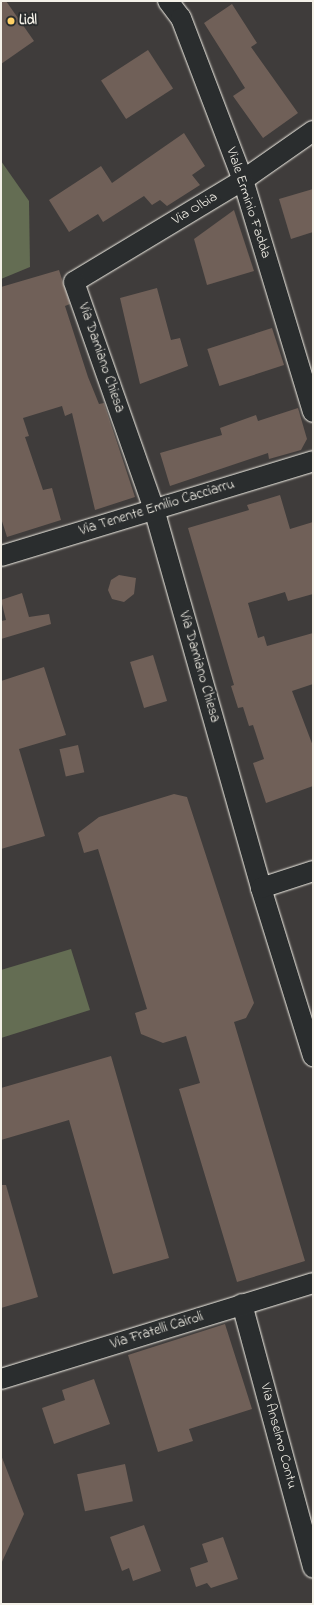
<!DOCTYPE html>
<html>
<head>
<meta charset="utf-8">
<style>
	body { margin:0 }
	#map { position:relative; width:314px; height:1605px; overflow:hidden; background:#3f3c3b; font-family:"Indie Flower",sans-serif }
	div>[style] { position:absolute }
	.green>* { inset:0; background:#646d53 }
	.building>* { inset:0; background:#706058; transform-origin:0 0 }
	.roads { filter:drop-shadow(0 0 1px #f4f1e8) drop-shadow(0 0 1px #f4f1e8) }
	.street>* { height:20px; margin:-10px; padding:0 10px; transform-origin:10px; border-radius:10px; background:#2a2d2e }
	.dots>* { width:11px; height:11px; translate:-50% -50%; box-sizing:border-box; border:2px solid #2a2d2e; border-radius:50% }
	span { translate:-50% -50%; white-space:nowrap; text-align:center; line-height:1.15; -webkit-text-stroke:4px #2a2d2e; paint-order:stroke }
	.poi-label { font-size:14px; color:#f4f1e8; font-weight:700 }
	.left { translate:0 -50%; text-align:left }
	.street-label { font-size:14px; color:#f4f1e8 }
	.frame { position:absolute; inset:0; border:2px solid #f4f1e8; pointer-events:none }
</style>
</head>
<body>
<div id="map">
	<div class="green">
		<i style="clip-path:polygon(1px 161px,29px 201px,30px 267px,1px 279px)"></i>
		<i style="clip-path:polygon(71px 949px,90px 1010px,1px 1038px,1px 970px)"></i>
	</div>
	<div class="building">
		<i style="clip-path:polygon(1px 1px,6px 1px,34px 41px,1px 64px)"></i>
		<i style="clip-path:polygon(232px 4px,257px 43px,251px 47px,298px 113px,263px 138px,233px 96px,245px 88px,204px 23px)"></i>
		<i style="left:148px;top:50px;width:46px;height:56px;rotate:57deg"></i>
		<i style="clip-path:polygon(184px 133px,205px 166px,192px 175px,200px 185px,167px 206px,160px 200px,152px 205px,144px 196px,103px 222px,98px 214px,69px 232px,49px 200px,101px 166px,112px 183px)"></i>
		<i style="clip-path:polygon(313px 189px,313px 232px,291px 239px,279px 199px)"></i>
		<i style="clip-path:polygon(234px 210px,254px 271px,207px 285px,194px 239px)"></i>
		<i style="clip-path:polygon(59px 270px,70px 304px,65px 306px,88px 377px,99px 404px,104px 403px,135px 497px,95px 510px,72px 413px,65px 416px,62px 406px,23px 418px,29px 436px,25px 437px,43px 490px,52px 488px,61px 520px,7px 537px,1px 518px,1px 287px)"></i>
		<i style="clip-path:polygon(157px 288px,171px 340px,180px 338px,188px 366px,140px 384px,120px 298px)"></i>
		<i style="left:272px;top:328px;width:39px;height:68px;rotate:72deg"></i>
		<i style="clip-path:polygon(298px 408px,307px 439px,301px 450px,269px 459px,268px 453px,170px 486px,160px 453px,222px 435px,220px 428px,256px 415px,258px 421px)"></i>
		<i style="clip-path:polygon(280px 495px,290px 529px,313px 522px,313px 594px,288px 601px,285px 592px,248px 603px,258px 638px,264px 636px,267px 646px,313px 633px,313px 684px,292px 691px,313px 746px,313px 786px,266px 803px,253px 763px,264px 759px,253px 725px,249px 726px,243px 707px,238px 708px,231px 686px,234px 685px,188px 528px,249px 510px,247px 505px)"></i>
		<i style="clip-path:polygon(119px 575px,136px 578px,134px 594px,124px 602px,112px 599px,108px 590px,111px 580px)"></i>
		<i style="clip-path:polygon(22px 593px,29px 617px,49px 614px,51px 624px,1px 639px,1px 621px,6px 620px,1px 600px)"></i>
		<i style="left:153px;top:655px;width:48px;height:24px;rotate:73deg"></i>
		<i style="clip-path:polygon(44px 667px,66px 735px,19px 749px,45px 836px,1px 849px,1px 681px)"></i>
		<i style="left:78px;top:745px;width:28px;height:19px;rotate:77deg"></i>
		<i style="clip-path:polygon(174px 794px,187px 797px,254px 1003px,246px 1018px,234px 1022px,305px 1261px,237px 1282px,179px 1089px,200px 1083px,186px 1036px,163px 1043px,141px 1034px,135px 1013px,147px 1009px,98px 849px,84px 853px,78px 833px,99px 817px)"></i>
		<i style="clip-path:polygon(111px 1056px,169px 1258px,113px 1274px,69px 1120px,1px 1140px,1px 1088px)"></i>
		<i style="clip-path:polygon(1px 1185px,6px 1185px,38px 1297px,1px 1308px)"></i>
		<i style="clip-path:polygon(225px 1324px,252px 1409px,189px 1429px,193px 1441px,158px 1452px,128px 1355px)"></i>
		<i style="clip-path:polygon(94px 1379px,110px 1424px,54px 1444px,42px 1408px,65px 1400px,62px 1390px)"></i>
		<i style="clip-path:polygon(1px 1455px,24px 1514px,1px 1564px)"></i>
		<i style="left:125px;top:1464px;width:38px;height:49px;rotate:78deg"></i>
		<i style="clip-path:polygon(144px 1525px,161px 1571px,133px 1581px,129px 1568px,122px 1571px,110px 1537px)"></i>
		<i style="clip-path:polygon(223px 1537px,238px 1579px,211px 1588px,207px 1583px,196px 1587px,190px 1568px,208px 1562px,202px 1544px)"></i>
	</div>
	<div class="roads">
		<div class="street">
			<i style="left:168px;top:1px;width:21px;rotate:53deg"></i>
			<i style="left:181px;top:18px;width:173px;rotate:69.1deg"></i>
			<i style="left:243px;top:180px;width:242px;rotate:73.2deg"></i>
			<i style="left:313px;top:131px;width:85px;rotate:145deg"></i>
			<i style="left:243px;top:180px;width:197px;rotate:148.9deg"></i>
			<i style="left:74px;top:282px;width:241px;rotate:70.6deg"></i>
			<i style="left:154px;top:509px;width:394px;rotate:74.2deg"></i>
			<i style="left:261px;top:888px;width:176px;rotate:72.8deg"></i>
			<i style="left:1px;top:556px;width:326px;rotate:-16.9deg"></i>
			<i style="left:261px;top:888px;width:55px;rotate:-18.1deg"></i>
			<i style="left:242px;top:1304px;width:273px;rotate:74.9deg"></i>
			<i style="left:1px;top:1379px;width:326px;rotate:-17.1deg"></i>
		</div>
	</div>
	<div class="dots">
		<i style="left:11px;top:21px;background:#ffd166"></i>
	</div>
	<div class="poi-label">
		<span class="left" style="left:19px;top:21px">Lidl</span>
	</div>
	<div class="street-label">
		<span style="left:248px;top:203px;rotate:72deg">Viale Erminio Fadda</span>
		<span style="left:195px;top:209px;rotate:-31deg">Via Olbia</span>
		<span style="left:101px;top:358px;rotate:71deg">Via Damiano Chiesa</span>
		<span style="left:157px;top:508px;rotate:-17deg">Via Tenente Emilio Cacciarru</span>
		<span style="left:199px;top:667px;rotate:74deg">Via Damiano Chiesa</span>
		<span style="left:157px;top:1331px;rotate:-17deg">Via Fratelli Cairoli</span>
		<span style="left:278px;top:1436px;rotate:75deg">Via Anselmo Contu</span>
	</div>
	<div class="frame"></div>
</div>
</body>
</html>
